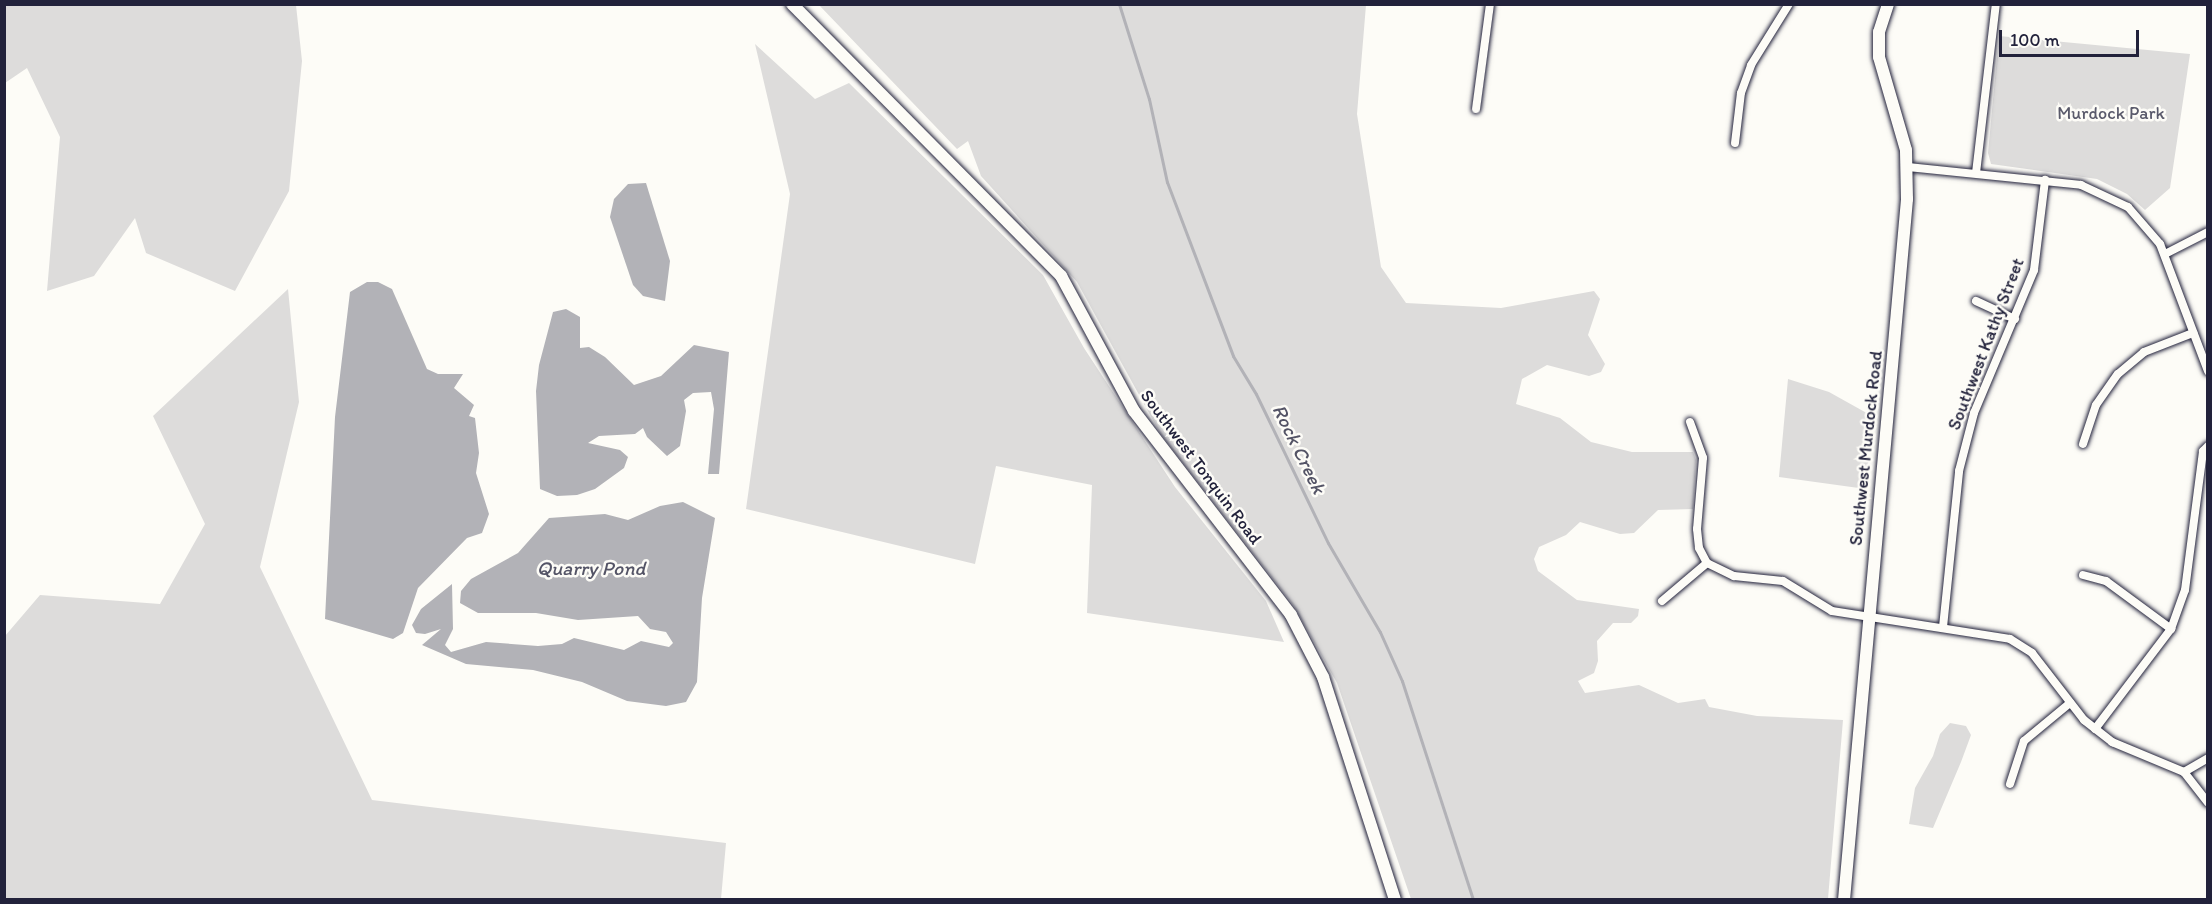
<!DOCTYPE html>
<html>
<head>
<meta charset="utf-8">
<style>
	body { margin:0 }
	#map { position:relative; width:2212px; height:904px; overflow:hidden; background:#fdfcf7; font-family:Itim,sans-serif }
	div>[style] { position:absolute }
	.green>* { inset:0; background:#dddcdb }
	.water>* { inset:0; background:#b2b2b7 }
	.stream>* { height:3px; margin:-1.5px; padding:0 1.5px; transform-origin:1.5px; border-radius:1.5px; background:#b2b2b7 }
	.roads { filter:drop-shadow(0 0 2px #22223b) drop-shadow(0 0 2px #22223b) }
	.street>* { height:8px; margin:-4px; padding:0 4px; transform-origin:4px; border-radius:4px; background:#fdfcf7 }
	.secondary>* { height:12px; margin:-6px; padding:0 6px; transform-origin:6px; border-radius:6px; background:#fdfcf7 }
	span { translate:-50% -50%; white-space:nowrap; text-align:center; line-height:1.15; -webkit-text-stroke:5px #fdfcf7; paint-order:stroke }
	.park-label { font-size:18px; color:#5a5a6b }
	.street-label { font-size:18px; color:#22223b }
	.water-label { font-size:20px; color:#545466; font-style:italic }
	.frame { position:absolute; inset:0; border:6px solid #22223b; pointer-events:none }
	.scale { position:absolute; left:1999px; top:30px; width:140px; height:27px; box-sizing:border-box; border:3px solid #22223b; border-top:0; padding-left:8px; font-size:18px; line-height:21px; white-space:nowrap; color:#22223b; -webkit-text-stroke:4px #fdfcf7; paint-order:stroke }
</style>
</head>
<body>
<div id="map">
	<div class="green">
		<i style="clip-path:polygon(5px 4px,296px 5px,302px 61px,289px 191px,235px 291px,146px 253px,135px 218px,94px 276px,47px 291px,60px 137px,27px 68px,5px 83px)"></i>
		<i style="clip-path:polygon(819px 5px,1366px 5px,1357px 114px,1381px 267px,1406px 303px,1501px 308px,1594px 291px,1600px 299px,1588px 335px,1605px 364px,1601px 372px,1589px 376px,1547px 365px,1522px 379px,1516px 404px,1560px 418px,1591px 442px,1632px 452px,1693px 452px,1696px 460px,1693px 509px,1658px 510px,1634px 533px,1620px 534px,1580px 522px,1566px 535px,1539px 547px,1534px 559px,1538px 571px,1577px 600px,1639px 609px,1638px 616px,1631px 623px,1613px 623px,1597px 641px,1598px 661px,1594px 673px,1578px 681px,1585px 693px,1639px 685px,1678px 703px,1705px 699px,1709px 707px,1757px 716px,1843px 720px,1828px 899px,1411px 899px,1337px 683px,1294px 606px,1160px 433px,1077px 282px,981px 176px,968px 141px,957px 149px)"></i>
		<i style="clip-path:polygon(1999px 36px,2190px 54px,2170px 188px,2145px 210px,2127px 194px,2097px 179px,1991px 164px,1988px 153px)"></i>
		<i style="clip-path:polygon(755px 44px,815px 99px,849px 83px,1043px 275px,1084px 348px,1175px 487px,1266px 601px,1284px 642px,1087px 613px,1092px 485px,996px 466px,975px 564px,746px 509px,790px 194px)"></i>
		<i style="clip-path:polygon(288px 289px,299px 402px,260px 567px,372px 800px,726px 843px,721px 899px,5px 899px,5px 636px,40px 595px,160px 604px,205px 524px,153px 416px)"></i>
		<i style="clip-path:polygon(1788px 379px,1829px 392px,1872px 416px,1866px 489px,1779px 477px)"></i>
		<i style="clip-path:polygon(1950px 723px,1966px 726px,1971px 735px,1961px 762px,1933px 828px,1909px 824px,1915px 788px,1933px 756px,1940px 734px)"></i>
	</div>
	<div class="water">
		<i style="clip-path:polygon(646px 183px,670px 261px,665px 301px,643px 296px,633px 285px,610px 217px,614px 199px,628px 184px)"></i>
		<i style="clip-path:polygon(367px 282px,378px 282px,392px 289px,427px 369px,438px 374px,463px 374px,454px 388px,474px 405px,469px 416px,475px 418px,479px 453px,476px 473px,489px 514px,482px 533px,467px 538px,418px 588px,403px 633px,393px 639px,325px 619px,335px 417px,350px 292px)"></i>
		<i style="clip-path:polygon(566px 309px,580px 317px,580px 348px,589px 347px,605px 357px,634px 385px,661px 376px,694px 345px,729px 352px,719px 474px,708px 474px,714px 409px,711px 392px,693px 393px,684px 400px,686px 411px,680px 446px,667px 456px,647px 437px,643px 428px,635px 434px,599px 436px,588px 443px,620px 450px,628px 457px,624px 468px,595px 489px,577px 495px,557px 496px,540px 489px,536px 391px,539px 365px,553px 312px)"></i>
		<i style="clip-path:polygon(683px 502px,715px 518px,702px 598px,697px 682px,686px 702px,666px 706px,627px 701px,582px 682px,533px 670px,466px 664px,422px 645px,441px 629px,425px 634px,416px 633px,412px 625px,421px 609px,452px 584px,453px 629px,445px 645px,451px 652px,486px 642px,538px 646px,562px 644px,574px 638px,624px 650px,641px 641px,669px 647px,673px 643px,666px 632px,650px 629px,638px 616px,578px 620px,536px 613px,478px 613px,460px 603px,461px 591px,471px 579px,518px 553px,549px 518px,605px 514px,628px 520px,660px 506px)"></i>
	</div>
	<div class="stream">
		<i style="left:1119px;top:4px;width:100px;rotate:72.5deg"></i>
		<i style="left:1149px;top:99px;width:85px;rotate:77.8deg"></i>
		<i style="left:1167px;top:182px;width:186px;rotate:69.2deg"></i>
		<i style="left:1233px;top:356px;width:44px;rotate:58.8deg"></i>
		<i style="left:1256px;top:394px;width:165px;rotate:64.2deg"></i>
		<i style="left:1328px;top:543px;width:103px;rotate:59.7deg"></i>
		<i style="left:1380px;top:632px;width:54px;rotate:65.8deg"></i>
		<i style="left:1402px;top:681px;width:230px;rotate:72deg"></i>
	</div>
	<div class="roads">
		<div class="street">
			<i style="left:1476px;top:109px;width:106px;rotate:-82.4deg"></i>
			<i style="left:1735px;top:143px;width:50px;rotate:-83.2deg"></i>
			<i style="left:1741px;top:93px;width:30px;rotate:-70deg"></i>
			<i style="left:1751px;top:65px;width:72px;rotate:-58.1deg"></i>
			<i style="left:1908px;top:167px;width:174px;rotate:5.9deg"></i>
			<i style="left:2081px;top:185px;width:52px;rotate:25.1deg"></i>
			<i style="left:2128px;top:207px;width:49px;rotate:49.1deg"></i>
			<i style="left:2160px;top:244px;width:136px;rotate:69.3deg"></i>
			<i style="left:1976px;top:173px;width:170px;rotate:-83.3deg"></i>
			<i style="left:2165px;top:254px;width:48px;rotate:-27.1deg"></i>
			<i style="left:1976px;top:301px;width:43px;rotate:24.8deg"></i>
			<i style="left:1690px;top:422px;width:38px;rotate:70deg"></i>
			<i style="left:1703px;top:458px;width:71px;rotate:94.8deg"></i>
			<i style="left:1697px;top:529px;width:19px;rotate:84deg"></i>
			<i style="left:1699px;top:548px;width:17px;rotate:62deg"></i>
			<i style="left:1707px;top:563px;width:30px;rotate:26deg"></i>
			<i style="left:1734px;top:576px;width:49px;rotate:5.8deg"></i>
			<i style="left:1783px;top:581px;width:57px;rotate:31.5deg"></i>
			<i style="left:1832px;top:611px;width:180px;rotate:8.9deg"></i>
			<i style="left:2010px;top:639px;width:26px;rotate:32deg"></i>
			<i style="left:2032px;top:653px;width:85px;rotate:52.2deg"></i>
			<i style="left:2084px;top:720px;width:36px;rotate:38deg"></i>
			<i style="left:2112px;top:742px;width:78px;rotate:22.6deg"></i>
			<i style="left:2184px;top:772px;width:28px;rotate:-30deg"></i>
			<i style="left:2083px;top:444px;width:41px;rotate:-71.6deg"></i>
			<i style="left:2096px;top:405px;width:38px;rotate:-55deg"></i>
			<i style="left:2118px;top:374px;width:34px;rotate:-40deg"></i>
			<i style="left:2144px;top:352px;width:53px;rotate:-21.2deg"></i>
			<i style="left:2083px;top:575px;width:24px;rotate:15deg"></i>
			<i style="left:2106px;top:581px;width:81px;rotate:36.4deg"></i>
			<i style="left:1662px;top:601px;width:59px;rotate:-40.2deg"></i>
			<i style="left:1943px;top:627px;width:157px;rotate:-84.1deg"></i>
			<i style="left:1959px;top:471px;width:60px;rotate:-75.5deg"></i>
			<i style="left:1974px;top:413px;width:155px;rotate:-67.2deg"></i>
			<i style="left:2034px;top:270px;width:91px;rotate:-83deg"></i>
			<i style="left:2095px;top:729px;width:126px;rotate:-52.8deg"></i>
			<i style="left:2171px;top:629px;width:41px;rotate:-70.3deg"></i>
			<i style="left:2185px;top:590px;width:140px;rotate:-82.6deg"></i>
			<i style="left:2203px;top:451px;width:7px;rotate:-45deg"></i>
			<i style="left:2184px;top:772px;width:39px;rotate:52deg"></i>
			<i style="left:2010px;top:784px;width:45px;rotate:-72deg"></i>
			<i style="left:2024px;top:741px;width:60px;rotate:-39.6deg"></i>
		</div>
		<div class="secondary">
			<i style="left:792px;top:4px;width:383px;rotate:45.3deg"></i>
			<i style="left:1061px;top:276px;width:153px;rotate:61.6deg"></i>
			<i style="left:1134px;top:411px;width:257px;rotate:52.4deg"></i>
			<i style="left:1291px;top:615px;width:70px;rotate:62.7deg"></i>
			<i style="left:1323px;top:677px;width:234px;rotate:72.1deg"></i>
			<i style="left:1844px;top:900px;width:704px;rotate:-84.86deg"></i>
			<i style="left:1907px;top:199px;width:49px;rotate:-91.2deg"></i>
			<i style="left:1906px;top:150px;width:97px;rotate:-106.2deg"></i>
			<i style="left:1879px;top:57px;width:25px;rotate:-90deg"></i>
			<i style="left:1879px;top:32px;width:29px;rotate:-72deg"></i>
		</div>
	</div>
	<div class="park-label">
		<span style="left:2111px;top:113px">Murdock Park</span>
	</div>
	<div class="street-label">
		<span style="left:1986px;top:344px;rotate:-69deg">Southwest Kathy Street</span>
		<span style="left:1866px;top:448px;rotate:-84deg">Southwest Murdock Road</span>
		<span style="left:1201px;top:467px;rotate:53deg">Southwest Tonquin Road</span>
	</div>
	<div class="water-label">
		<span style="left:1299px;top:449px;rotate:64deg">Rock Creek</span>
		<span style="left:591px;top:568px">Quarry Pond</span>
	</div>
	<div class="frame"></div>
	<div class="scale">100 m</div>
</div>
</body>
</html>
